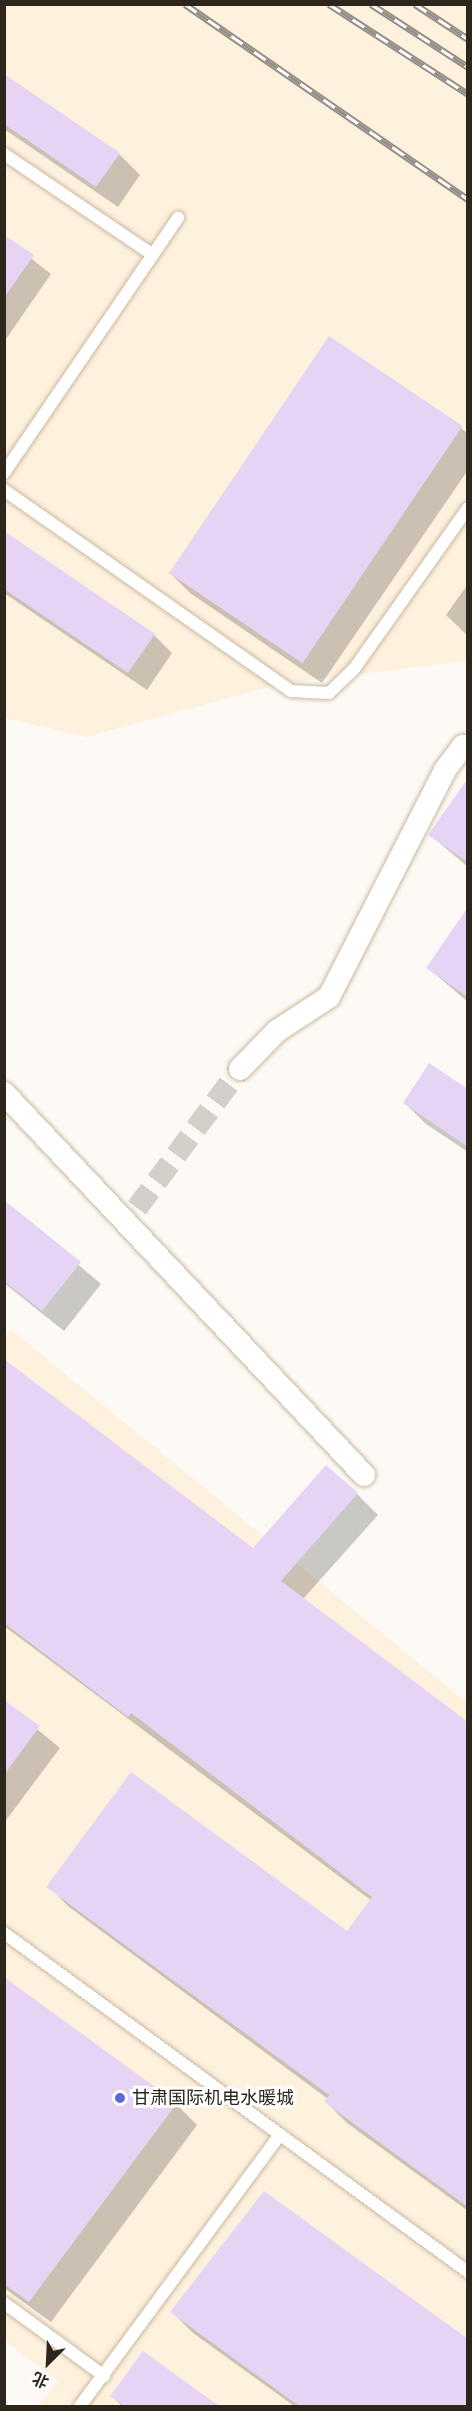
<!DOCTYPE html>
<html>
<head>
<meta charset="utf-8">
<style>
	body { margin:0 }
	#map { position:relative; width:472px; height:2411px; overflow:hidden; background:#fdfaf5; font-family:"Fira Sans","Noto Sans SC",sans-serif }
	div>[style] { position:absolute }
	.built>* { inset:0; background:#fef1de }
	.shadow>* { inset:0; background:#0003 }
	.building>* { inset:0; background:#e6d4f5; transform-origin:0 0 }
	.street-tunnel>* { height:22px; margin-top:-11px; transform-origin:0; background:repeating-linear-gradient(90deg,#d3d0ca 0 22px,transparent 0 33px) }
	.roads { filter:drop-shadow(0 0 2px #c9b9a0) drop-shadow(0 0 2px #c9b9a0) }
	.lane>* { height:12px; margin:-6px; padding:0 6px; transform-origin:6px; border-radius:6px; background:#fff }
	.street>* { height:22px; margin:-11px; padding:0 11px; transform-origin:11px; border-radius:11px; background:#fff }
	.rail>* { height:7px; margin-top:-3.5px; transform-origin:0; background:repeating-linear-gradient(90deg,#fff 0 14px,#948f88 0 28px); box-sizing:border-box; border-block:2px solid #948f88 }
	.dots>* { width:16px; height:16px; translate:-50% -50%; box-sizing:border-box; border:3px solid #fff; border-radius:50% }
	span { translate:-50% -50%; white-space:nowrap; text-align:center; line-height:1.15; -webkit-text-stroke:6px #fff; paint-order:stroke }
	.poi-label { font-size:18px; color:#2d261d }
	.left { translate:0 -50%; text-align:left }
	.frame { position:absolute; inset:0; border:6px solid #2d261d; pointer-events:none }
	.north { position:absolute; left:18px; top:2333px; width:60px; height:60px; -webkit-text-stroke:4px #fff; paint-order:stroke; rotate:204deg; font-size:16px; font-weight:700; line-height:24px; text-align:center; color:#2d261d }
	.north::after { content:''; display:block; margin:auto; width:21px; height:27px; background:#2d261d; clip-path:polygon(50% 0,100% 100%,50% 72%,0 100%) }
</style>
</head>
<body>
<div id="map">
	<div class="built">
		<i style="clip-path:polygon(5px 5px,467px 5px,467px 661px,283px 683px,86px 737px,5px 718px)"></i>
		<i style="clip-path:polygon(10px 1329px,467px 1703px,467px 2406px,38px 2406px,58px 2381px,5px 2341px,4px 1336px)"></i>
	</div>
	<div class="shadow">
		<i style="clip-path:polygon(4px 76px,119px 154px,140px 175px,118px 207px,4px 129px)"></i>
		<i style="clip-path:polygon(4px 237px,51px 274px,4px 342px)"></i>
		<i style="clip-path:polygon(461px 428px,468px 434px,468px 470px,322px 683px,190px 593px,169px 572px)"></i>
		<i style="clip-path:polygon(4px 533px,154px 635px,172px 653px,147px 690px,4px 593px)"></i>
		<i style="clip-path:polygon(468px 584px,468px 636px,446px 615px)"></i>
		<i style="clip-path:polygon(468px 795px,468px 867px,430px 835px)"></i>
		<i style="clip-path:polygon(468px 938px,468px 1002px,428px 968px)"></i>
		<i style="clip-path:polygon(468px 1091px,468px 1152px,426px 1124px,405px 1103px)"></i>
		<i style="clip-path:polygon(4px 1202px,101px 1284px,64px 1331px,4px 1283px)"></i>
		<i style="clip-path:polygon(4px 1361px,253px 1550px,357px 1494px,378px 1515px,303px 1599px,468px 1724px,468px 2211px,347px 2123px,326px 2102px,328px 2099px,69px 1907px,48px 1886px,347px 1933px,372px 1901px,4px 1626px)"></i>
		<i style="clip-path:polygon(4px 1702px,60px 1748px,4px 1823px)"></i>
		<i style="clip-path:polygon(4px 1979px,176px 2104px,197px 2125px,51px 2322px,4px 2288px)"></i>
		<i style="clip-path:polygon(172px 2312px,468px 2341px,468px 2406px,294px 2406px,193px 2333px)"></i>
		<i style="clip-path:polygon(143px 2353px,216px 2406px,122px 2406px,112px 2396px)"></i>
	</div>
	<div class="building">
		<i style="clip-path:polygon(4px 74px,120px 153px,96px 187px,4px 124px)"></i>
		<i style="clip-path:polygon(4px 235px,34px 255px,4px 298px)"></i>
		<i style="left:329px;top:336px;width:161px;height:286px;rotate:34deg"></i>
		<i style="clip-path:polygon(4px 531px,155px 634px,128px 673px,4px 589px)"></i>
		<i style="clip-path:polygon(468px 778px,468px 862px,428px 835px)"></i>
		<i style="clip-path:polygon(468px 907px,468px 997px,426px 968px)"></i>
		<i style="clip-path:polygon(429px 1063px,468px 1089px,468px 1147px,403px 1103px)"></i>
		<i style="clip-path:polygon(4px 1200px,81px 1262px,42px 1311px,4px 1281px)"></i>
		<i style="clip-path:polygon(4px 1359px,253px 1548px,326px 1465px,358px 1493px,281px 1581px,468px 1722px,468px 2207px,324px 2102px,329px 2095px,46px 1887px,131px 1772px,347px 1931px,372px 1897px,131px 1713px,128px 1717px,4px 1623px)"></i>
		<i style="clip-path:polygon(4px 1700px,40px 1726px,4px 1775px)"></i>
		<i style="clip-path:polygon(4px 1977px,177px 2103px,29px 2302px,4px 2284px)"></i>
		<i style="clip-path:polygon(264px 2191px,468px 2339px,468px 2406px,299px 2406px,170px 2312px)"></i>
		<i style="clip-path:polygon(143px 2351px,219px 2406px,124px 2406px,110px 2396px)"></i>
	</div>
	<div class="street-tunnel">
		<i style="left:137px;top:1208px;width:173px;rotate:-53.5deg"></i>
	</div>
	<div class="roads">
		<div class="lane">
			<i style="left:4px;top:154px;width:180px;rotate:34.1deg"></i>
			<i style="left:4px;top:473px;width:309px;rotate:-55.7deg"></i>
			<i style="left:4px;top:490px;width:350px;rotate:35deg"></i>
			<i style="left:291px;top:691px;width:38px;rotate:3deg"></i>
			<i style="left:329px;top:693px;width:35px;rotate:-44deg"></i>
			<i style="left:354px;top:669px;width:197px;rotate:-54.7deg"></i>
			<i style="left:4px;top:1933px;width:575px;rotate:36.15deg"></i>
			<i style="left:4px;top:2303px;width:124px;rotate:36.1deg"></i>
			<i style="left:80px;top:2406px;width:337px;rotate:-53.6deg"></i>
		</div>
		<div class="street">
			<i style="left:240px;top:1069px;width:53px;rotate:-45.8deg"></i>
			<i style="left:277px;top:1031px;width:62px;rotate:-33.2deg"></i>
			<i style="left:329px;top:997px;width:255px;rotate:-62.9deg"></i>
			<i style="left:445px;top:770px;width:30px;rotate:-53deg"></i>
			<i style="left:463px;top:746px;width:5px"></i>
			<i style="left:4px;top:1093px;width:525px;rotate:46.7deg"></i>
		</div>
	</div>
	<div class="rail">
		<i style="left:185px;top:4px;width:344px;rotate:34.6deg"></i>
		<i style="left:329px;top:4px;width:166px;rotate:32.9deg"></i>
		<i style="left:371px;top:4px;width:116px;rotate:33deg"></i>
		<i style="left:415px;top:4px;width:64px;rotate:33.4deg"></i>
	</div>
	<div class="dots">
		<i style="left:120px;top:2098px;background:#5a68df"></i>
	</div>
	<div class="poi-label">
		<span class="left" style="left:132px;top:2098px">甘肃国际机电水暖城</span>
	</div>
	<div class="frame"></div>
	<div class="north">北</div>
</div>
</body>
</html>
